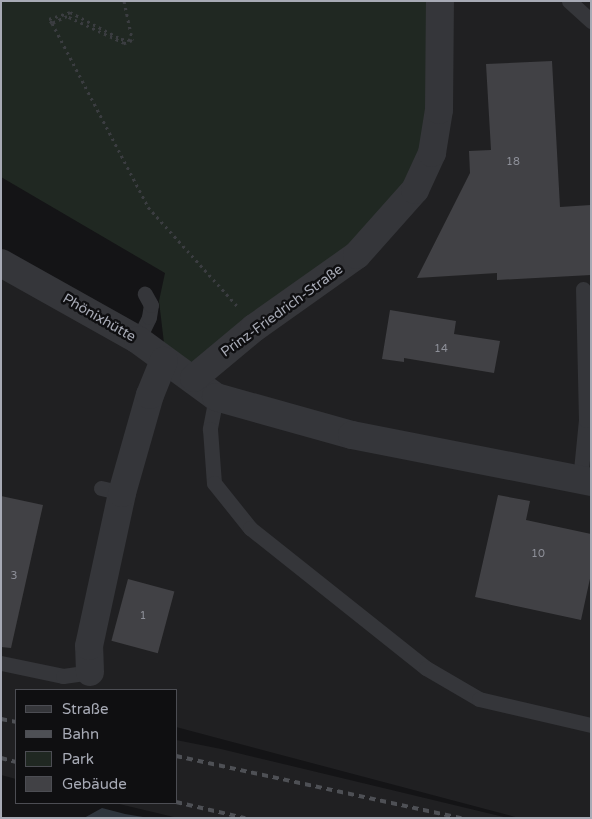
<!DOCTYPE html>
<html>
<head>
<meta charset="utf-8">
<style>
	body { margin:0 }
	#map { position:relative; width:592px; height:819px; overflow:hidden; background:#141416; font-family:"Varela Round",sans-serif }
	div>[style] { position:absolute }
	.built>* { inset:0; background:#202022 }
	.green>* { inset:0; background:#202822 }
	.water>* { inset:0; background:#2e353d }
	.building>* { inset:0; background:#414145; transform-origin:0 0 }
	.path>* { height:3px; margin-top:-1.5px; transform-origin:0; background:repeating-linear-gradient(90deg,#3b3d41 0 2.5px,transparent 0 6.5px) }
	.lane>* { height:15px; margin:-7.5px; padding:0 7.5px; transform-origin:7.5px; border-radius:7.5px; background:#35363a }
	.street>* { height:28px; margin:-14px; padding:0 14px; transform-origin:14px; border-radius:14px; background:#35363a }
	.rail>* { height:4px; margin-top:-2px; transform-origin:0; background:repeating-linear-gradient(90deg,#4e5055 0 6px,transparent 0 11px) }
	span { translate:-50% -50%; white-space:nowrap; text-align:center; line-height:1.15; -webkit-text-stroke:5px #0f0f11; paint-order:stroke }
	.number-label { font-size:11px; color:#8e9099 }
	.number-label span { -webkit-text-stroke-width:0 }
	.street-label { font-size:14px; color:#a7aab5 }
	.frame { position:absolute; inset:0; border:2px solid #a7aab5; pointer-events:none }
	.legend { position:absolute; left:15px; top:689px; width:162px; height:115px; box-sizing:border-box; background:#0f0f11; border:1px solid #4c4d53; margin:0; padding:6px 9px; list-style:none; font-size:15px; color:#a7aab5 }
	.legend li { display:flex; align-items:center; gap:10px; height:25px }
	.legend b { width:25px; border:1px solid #4c4d53 }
</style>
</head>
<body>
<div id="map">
	<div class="built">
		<i style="clip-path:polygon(445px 1px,591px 1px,591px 818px,519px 818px,176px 727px,176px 690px,16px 690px,16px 779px,1px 775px,1px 265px,161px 361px,153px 396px)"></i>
		<i style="clip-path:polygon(176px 740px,221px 749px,508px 818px,178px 818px,115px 803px,176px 803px)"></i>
	</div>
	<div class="green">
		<i style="clip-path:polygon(1px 1px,445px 1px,429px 152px,391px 215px,194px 376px,166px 360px,159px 301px,165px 273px,1px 177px)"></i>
	</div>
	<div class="water">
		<i style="clip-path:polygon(102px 808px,125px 814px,149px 818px,84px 818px)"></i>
	</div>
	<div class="building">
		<i style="clip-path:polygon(552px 61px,560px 207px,591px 205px,591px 275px,497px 280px,497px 273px,417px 278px,470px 173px,469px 151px,491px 150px,486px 64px)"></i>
		<i style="clip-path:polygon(390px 310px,456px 321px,454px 334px,500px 341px,494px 373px,404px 358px,404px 362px,382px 359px)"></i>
		<i style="clip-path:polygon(498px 495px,530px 501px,526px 520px,591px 534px,591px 574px,581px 620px,475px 597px)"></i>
		<i style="clip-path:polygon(1px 496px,43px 505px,11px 648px,1px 647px)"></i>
		<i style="left:128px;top:579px;width:48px;height:64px;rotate:15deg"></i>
	</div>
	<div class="path">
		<i style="left:124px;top:1px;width:40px;rotate:78deg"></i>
		<i style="left:52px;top:23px;width:5px;rotate:-127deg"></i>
		<i style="left:49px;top:19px;width:22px;rotate:-18deg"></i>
		<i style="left:70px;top:12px;width:58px;rotate:27.9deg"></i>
		<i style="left:121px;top:39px;width:11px;rotate:5deg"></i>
		<i style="left:132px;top:40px;width:9px;rotate:159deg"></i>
		<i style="left:124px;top:43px;width:63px;rotate:-154.7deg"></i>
		<i style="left:67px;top:16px;width:17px;rotate:155deg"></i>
		<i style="left:52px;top:23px;width:208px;rotate:62.4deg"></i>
		<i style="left:148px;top:207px;width:133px;rotate:48deg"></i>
	</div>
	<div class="lane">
		<i style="left:569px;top:1px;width:30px;rotate:42deg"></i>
		<i style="left:138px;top:340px;width:25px;rotate:-64deg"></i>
		<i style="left:149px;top:317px;width:12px;rotate:-81deg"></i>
		<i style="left:151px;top:305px;width:13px;rotate:-119deg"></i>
		<i style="left:216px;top:397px;width:33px;rotate:101deg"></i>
		<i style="left:210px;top:429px;width:54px;rotate:85.8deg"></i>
		<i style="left:214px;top:483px;width:58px;rotate:51.3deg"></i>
		<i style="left:250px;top:528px;width:225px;rotate:38.5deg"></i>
		<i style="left:426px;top:668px;width:61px;rotate:30.3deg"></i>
		<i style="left:479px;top:699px;width:115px;rotate:13.1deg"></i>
		<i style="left:580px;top:480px;width:60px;rotate:-84.3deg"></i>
		<i style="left:586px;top:420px;width:131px;rotate:-91.3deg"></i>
		<i style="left:101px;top:488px;width:22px;rotate:13deg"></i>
		<i style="left:1px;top:663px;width:63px;rotate:11.8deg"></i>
		<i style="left:63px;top:676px;width:27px;rotate:-8deg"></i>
	</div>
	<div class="street">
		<i style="left:1px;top:263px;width:157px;rotate:29.3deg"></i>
		<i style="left:138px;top:340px;width:97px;rotate:36.2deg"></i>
		<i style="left:216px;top:397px;width:141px;rotate:15.6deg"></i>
		<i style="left:352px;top:435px;width:244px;rotate:11.1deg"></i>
		<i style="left:194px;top:378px;width:78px;rotate:-39.8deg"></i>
		<i style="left:254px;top:328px;width:126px;rotate:-35.3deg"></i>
		<i style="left:357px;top:255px;width:87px;rotate:-48.3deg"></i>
		<i style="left:415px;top:190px;width:41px;rotate:-65.3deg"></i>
		<i style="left:432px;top:153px;width:44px;rotate:-80.8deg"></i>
		<i style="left:439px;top:110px;width:109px;rotate:-89.5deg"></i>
		<i style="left:90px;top:672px;width:26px;rotate:-92deg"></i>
		<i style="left:89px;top:646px;width:157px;rotate:-77.8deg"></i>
		<i style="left:122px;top:493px;width:102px;rotate:-74.1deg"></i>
		<i style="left:150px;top:395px;width:37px;rotate:-68deg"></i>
	</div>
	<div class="rail">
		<i style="left:1px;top:719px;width:15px;rotate:11deg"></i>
		<i style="left:176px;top:756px;width:292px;rotate:12.3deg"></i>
		<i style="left:1px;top:758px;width:16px;rotate:15deg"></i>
		<i style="left:176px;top:802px;width:71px;rotate:13.1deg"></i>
	</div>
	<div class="number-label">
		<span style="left:513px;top:162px">18</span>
		<span style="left:441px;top:349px">14</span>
		<span style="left:538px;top:554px">10</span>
		<span style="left:14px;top:576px">3</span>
		<span style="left:143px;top:616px">1</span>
	</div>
	<div class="street-label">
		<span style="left:282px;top:311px;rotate:-36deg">Prinz-Friedrich-Straße</span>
		<span style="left:99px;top:318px;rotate:30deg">Phönixhütte</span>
	</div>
	<div class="frame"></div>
	<ul class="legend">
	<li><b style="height:6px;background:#35363a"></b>Straße</li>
	<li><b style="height:6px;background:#4e5055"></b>Bahn</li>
	<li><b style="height:14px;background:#202822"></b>Park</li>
	<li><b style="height:14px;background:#414145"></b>Gebäude</li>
	</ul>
</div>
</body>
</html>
